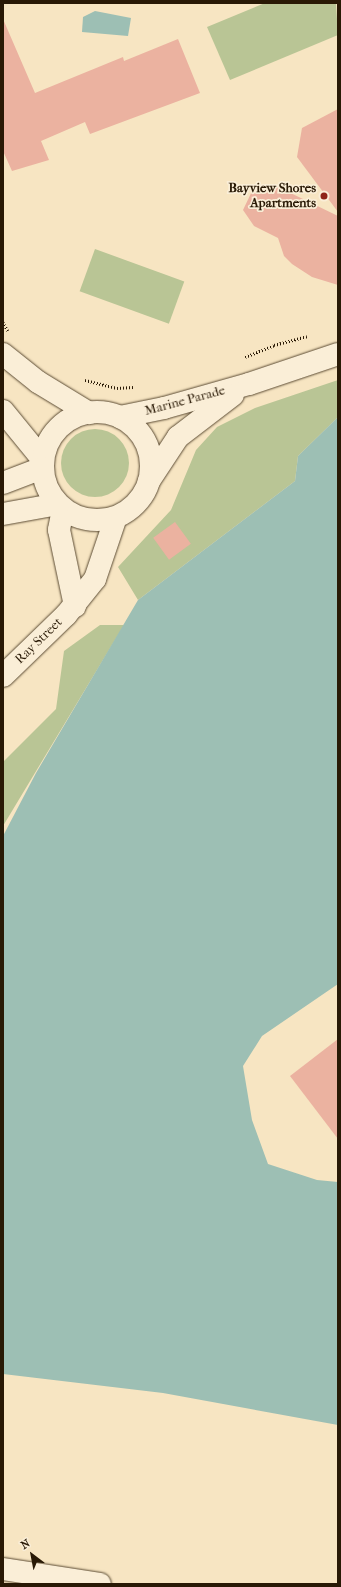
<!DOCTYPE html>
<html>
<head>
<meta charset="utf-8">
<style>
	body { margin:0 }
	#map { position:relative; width:341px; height:1587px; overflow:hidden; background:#f7e5c2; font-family:"IM FELL French Canon",serif }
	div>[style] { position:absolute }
	.green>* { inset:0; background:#b9c595; transform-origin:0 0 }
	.round { border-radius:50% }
	.water>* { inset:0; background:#9dbfb4 }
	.building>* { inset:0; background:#ebb2a0; transform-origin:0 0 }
	.path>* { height:2.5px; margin-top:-1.25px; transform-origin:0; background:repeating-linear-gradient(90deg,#291905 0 1px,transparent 0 3px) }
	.roads { filter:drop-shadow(0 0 1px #5c4c34) drop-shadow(0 0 1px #5c4c34) }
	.street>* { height:22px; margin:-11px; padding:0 11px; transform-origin:11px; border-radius:11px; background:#faeed7 }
	.secondary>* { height:22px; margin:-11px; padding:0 11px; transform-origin:11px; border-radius:11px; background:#faeed7 }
	.secondary>.ring { margin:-11px; padding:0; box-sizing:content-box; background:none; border:22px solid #faeed7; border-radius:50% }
	.dots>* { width:11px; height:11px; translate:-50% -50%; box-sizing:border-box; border:2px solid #faeed7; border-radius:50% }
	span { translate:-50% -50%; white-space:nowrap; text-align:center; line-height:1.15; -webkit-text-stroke:3.5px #faeed7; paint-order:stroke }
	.poi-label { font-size:13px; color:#291905; font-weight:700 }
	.right { translate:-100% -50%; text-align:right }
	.street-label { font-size:13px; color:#291905 }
	.frame { position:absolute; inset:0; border:4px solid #291905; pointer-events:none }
	.north { position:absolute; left:12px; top:1535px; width:40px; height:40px; -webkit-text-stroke:3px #faeed7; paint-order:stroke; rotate:328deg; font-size:11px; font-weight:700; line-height:16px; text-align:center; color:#291905 }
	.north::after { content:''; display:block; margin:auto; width:14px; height:18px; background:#291905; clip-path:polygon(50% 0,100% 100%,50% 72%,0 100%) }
</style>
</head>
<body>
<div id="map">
	<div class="green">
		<i style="clip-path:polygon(265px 3px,336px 3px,338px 35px,230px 80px,207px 27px)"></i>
		<i style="left:95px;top:249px;width:95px;height:45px;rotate:20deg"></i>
		<i style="clip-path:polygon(338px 380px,338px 417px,298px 456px,295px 481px,138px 600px,118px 567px,171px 510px,196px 450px,217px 427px,255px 408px)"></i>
		<i class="round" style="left:61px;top:429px;width:68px;height:68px"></i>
		<i style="clip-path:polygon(100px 625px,124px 625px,3px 826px,3px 762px,56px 709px,64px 651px)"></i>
	</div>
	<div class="water">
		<i style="clip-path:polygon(95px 11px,131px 18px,128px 36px,82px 32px,83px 17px)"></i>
		<i style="clip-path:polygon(338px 417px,338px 984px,262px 1036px,243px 1066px,252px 1120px,268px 1164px,317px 1180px,338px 1182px,338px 1425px,163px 1393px,3px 1374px,3px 836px,36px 773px,138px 600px,295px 481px,298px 456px)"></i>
	</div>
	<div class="building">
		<i style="clip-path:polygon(3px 19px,35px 93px,123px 57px,124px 61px,178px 39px,200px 93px,90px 134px,85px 122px,41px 141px,49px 160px,12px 171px,3px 151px)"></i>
		<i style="clip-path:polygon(338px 109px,338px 212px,297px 157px,302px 128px)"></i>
		<i style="clip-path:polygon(272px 184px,338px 216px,338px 285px,312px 277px,292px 264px,284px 256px,278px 238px,254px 226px,243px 210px,254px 187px)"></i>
		<i style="left:175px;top:522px;width:27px;height:27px;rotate:54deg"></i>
		<i style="clip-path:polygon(338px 1039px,338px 1139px,290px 1076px)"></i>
	</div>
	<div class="path">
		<i style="left:3px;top:322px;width:10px;rotate:61deg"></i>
		<i style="left:245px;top:357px;width:31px;rotate:-22deg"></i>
		<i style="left:274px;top:345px;width:34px;rotate:-15deg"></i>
		<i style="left:85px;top:380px;width:33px;rotate:14deg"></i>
		<i style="left:117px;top:388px;width:16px;rotate:-4deg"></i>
	</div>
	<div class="roads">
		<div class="street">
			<i style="left:63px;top:509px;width:21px;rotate:101deg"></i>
			<i style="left:59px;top:530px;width:78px;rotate:78.1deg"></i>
			<i style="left:3px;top:676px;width:88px;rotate:-44.1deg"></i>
			<i style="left:66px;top:615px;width:46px;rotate:-51.1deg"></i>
			<i style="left:95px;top:579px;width:65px;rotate:-71.3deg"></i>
			<i style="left:3px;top:1569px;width:98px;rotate:8.8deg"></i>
		</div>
		<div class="secondary">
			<i style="left:3px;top:354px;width:45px;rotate:38.7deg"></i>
			<i style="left:38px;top:382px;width:60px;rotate:31.3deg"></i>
			<i style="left:3px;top:411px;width:63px;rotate:50.8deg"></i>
			<i class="ring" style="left:43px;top:412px;width:86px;height:86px"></i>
			<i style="left:120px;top:417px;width:45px;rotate:-11.6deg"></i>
			<i style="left:164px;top:408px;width:88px;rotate:-15.8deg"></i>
			<i style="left:249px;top:384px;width:94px;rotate:-18.6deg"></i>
			<i style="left:149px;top:481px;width:53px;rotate:-56.6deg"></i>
			<i style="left:178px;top:437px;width:69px;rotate:-37.4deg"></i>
			<i style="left:3px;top:483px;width:42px;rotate:-21deg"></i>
			<i style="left:3px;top:514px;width:56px;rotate:-10.3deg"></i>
		</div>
	</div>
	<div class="dots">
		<i style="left:324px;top:196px;background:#8f2418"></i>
	</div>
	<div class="poi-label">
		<span class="right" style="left:316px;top:196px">Bayview Shores<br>Apartments</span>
	</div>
	<div class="street-label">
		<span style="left:185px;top:401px;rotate:-15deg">Marine Parade</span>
		<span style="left:39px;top:641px;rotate:-44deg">Ray Street</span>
	</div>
	<div class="frame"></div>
	<div class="north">N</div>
</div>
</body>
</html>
